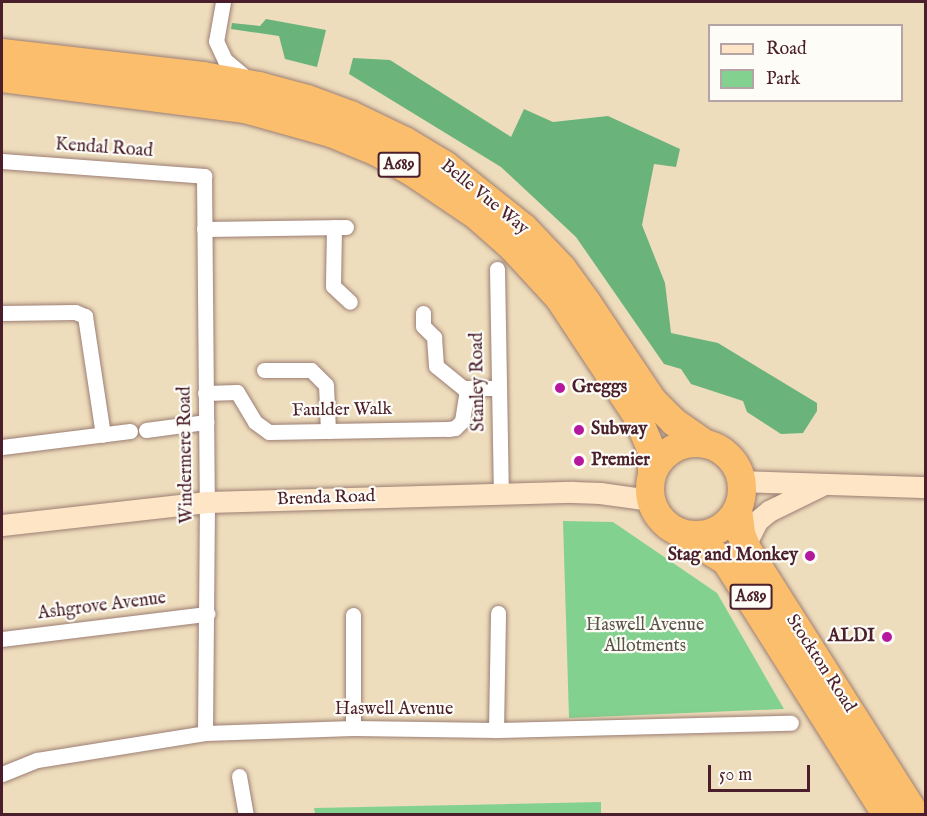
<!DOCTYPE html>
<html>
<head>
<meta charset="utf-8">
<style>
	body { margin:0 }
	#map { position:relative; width:927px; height:816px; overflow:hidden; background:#eeddbc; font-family:"IM FELL English",serif }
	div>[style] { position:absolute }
	.green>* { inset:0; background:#83d18f }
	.forest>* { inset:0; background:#6ab37a }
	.roads { filter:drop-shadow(0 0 2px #9c7e74) drop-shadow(0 0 2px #9c7e74) }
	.street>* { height:15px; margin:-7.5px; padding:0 7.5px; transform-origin:7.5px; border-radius:7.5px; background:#fff }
	.secondary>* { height:21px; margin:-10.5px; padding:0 10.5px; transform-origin:10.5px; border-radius:10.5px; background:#fde5c5 }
	.highway>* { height:28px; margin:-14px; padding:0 14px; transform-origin:14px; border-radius:14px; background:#fabe6d }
	.highway>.ring { margin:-14px; padding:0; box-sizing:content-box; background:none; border:28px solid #fabe6d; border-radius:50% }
	.dots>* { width:16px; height:16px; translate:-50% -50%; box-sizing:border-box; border:3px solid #fdfcf7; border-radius:50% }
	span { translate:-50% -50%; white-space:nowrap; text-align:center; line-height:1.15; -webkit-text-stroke:4.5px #fdfcf7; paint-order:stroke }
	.shield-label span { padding:2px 4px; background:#fdfcf7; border:2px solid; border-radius:4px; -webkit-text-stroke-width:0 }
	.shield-label { font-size:16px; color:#4a1f2b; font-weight:700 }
	.street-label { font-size:18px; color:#4a1f2b }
	.poi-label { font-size:18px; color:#4a1f2b; font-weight:700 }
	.left { translate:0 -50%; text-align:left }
	.right { translate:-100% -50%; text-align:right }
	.park-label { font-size:18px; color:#5b5449 }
	.frame { position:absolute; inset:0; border:3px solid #4a1f2b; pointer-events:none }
	.legend { position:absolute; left:708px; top:24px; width:195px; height:78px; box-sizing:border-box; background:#fdfcf7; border:2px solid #b5a4a5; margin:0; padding:8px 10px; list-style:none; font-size:18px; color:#4a1f2b }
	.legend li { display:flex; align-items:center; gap:12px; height:30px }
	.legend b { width:30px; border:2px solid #b5a4a5 }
	.scale { position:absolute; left:708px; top:765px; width:102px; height:27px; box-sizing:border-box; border:3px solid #4a1f2b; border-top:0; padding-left:8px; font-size:18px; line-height:21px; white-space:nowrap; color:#4a1f2b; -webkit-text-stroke:4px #fdfcf7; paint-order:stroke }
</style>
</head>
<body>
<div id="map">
	<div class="green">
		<i style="clip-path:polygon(563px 521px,613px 522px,717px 593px,784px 709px,569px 718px)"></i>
		<i style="clip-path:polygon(601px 802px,601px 814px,315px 814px,314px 808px)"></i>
	</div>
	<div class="forest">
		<i style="clip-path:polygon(266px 19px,326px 30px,317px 67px,285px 59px,279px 36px,231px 29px,232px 23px,260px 26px)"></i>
		<i style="clip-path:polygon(353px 58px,390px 60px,511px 137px,524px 109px,553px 122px,608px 116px,680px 149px,676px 167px,654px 164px,642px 225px,665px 283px,671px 333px,718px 343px,817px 403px,817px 411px,803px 433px,781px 434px,747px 412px,743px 401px,691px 384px,681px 369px,664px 364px,576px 237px,501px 167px,349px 74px)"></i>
	</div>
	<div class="roads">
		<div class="street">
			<i style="left:223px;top:2px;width:40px;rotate:100deg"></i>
			<i style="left:216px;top:41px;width:21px;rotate:65deg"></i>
			<i style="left:225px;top:60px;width:30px;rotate:40deg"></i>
			<i style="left:2px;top:161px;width:203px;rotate:4.2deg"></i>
			<i style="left:204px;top:176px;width:326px;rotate:89.5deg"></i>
			<i style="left:207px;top:502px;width:231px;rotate:90.5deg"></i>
			<i style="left:334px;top:227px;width:59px;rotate:91deg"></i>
			<i style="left:333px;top:286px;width:23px;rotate:43deg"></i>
			<i style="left:204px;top:229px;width:142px;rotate:-0.8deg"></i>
			<i style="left:497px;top:269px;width:225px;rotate:89deg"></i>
			<i style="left:2px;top:313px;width:73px;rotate:-0.8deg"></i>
			<i style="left:75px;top:312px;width:11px;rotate:22deg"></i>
			<i style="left:85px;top:316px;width:120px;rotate:81.4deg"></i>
			<i style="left:423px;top:313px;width:13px;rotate:90deg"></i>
			<i style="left:423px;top:326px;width:16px;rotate:45deg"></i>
			<i style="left:434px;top:337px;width:29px;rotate:86deg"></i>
			<i style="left:436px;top:366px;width:35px;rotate:39deg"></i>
			<i style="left:463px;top:388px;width:36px"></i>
			<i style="left:264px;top:370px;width:47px"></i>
			<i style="left:311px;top:370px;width:21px;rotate:45deg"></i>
			<i style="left:326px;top:385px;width:46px;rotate:87.5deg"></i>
			<i style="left:205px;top:393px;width:32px;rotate:-2deg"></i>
			<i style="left:237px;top:392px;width:35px;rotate:59deg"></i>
			<i style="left:255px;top:422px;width:17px;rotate:36deg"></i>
			<i style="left:269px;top:432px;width:179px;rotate:-1deg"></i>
			<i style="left:448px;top:429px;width:7px;rotate:-8deg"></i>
			<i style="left:455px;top:428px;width:10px;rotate:-45deg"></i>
			<i style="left:462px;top:421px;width:33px;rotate:-81deg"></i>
			<i style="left:146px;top:430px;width:61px;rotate:-7.6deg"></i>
			<i style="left:2px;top:447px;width:129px;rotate:-7.1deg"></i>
			<i style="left:353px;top:615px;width:113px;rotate:90deg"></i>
			<i style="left:2px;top:639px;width:207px;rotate:-7deg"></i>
			<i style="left:496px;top:730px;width:117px;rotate:-89deg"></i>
			<i style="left:2px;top:774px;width:38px;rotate:-22deg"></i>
			<i style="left:37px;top:760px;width:170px;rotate:-9.1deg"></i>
			<i style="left:205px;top:733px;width:148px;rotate:-1.9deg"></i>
			<i style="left:353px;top:728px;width:143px;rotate:0.8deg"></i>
			<i style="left:496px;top:730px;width:295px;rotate:-1.4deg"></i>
			<i style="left:239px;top:776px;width:39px;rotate:80deg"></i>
		</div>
		<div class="secondary">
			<i style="left:741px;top:481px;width:185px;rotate:1.9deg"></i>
			<i style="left:2px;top:525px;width:206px;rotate:-6.4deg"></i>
			<i style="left:207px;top:502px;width:366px;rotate:-1.6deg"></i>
			<i style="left:573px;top:492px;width:27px;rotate:2deg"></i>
			<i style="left:600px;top:493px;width:50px;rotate:8deg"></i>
			<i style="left:745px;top:545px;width:27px;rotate:-63deg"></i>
			<i style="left:757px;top:521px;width:16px;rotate:-40deg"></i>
			<i style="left:769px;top:511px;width:59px;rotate:-26.1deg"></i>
		</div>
		<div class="highway">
			<i style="left:2px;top:53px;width:202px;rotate:6.5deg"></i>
			<i style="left:203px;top:76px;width:57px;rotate:10.1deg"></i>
			<i style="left:259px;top:86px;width:50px;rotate:15.2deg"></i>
			<i style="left:307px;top:99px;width:47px;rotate:20deg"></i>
			<i style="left:351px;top:115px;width:60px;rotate:25.7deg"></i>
			<i style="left:405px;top:141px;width:47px;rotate:31deg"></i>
			<i style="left:445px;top:165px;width:101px;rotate:38.6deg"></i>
			<i style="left:524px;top:228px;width:55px;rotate:46.5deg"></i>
			<i style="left:562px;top:268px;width:41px;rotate:54deg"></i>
			<i style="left:586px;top:301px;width:120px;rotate:56.2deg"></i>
			<i style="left:653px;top:401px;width:30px;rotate:45deg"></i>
			<i style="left:674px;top:422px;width:38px;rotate:35deg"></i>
			<i style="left:2px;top:78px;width:245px;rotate:7.3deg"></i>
			<i style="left:245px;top:109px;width:89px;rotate:15.6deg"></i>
			<i style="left:331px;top:133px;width:50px;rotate:22.4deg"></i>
			<i style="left:377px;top:152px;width:40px;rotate:29.7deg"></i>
			<i style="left:412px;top:172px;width:78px;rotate:34.1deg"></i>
			<i style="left:477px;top:216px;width:48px;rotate:41.6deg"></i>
			<i style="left:513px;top:248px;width:68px;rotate:47.4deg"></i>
			<i style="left:559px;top:298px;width:141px;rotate:56.5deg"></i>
			<i style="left:637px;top:416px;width:38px;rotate:67deg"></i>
			<i style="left:652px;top:451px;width:21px;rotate:90deg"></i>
			<i class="ring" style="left:650px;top:443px;width:64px;height:64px"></i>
			<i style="left:738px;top:509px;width:25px;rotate:83deg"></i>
			<i style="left:741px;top:534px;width:16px;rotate:68deg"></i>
			<i style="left:747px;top:549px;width:314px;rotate:57.6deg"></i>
			<i style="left:682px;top:534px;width:52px;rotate:31.5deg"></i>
			<i style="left:726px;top:561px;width:299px;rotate:57.7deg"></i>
		</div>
	</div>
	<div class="dots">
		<i style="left:560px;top:388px;background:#b5179e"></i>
		<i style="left:579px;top:430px;background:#b5179e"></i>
		<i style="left:579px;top:461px;background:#b5179e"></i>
		<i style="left:810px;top:556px;background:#b5179e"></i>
		<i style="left:887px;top:637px;background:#b5179e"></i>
	</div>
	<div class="shield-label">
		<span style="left:399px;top:165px">A689</span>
		<span style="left:751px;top:597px">A689</span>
	</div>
	<div class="street-label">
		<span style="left:104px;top:149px;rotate:4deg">Kendal Road</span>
		<span style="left:484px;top:198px;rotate:39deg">Belle Vue Way</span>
		<span style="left:479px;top:382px;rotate:-91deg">Stanley Road</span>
		<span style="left:342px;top:411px;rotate:-1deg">Faulder Walk</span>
		<span style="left:187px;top:455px;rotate:-91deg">Windermere Road</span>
		<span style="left:326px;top:499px;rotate:-2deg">Brenda Road</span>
		<span style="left:102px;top:607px;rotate:-7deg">Ashgrove Avenue</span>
		<span style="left:820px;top:664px;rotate:57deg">Stockton Road</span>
		<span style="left:394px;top:710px">Haswell Avenue</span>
	</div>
	<div class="poi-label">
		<span class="left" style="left:572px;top:388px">Greggs</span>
		<span class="left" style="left:591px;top:430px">Subway</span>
		<span class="left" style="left:591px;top:461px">Premier</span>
		<span class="right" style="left:798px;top:556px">Stag and Monkey</span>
		<span class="right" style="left:875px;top:637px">ALDI</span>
	</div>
	<div class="park-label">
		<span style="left:645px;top:637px">Haswell Avenue<br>Allotments</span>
	</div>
	<div class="frame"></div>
	<ul class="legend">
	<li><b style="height:8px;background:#fde5c5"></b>Road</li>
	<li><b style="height:16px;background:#83d18f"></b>Park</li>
	</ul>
	<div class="scale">50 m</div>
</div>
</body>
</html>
